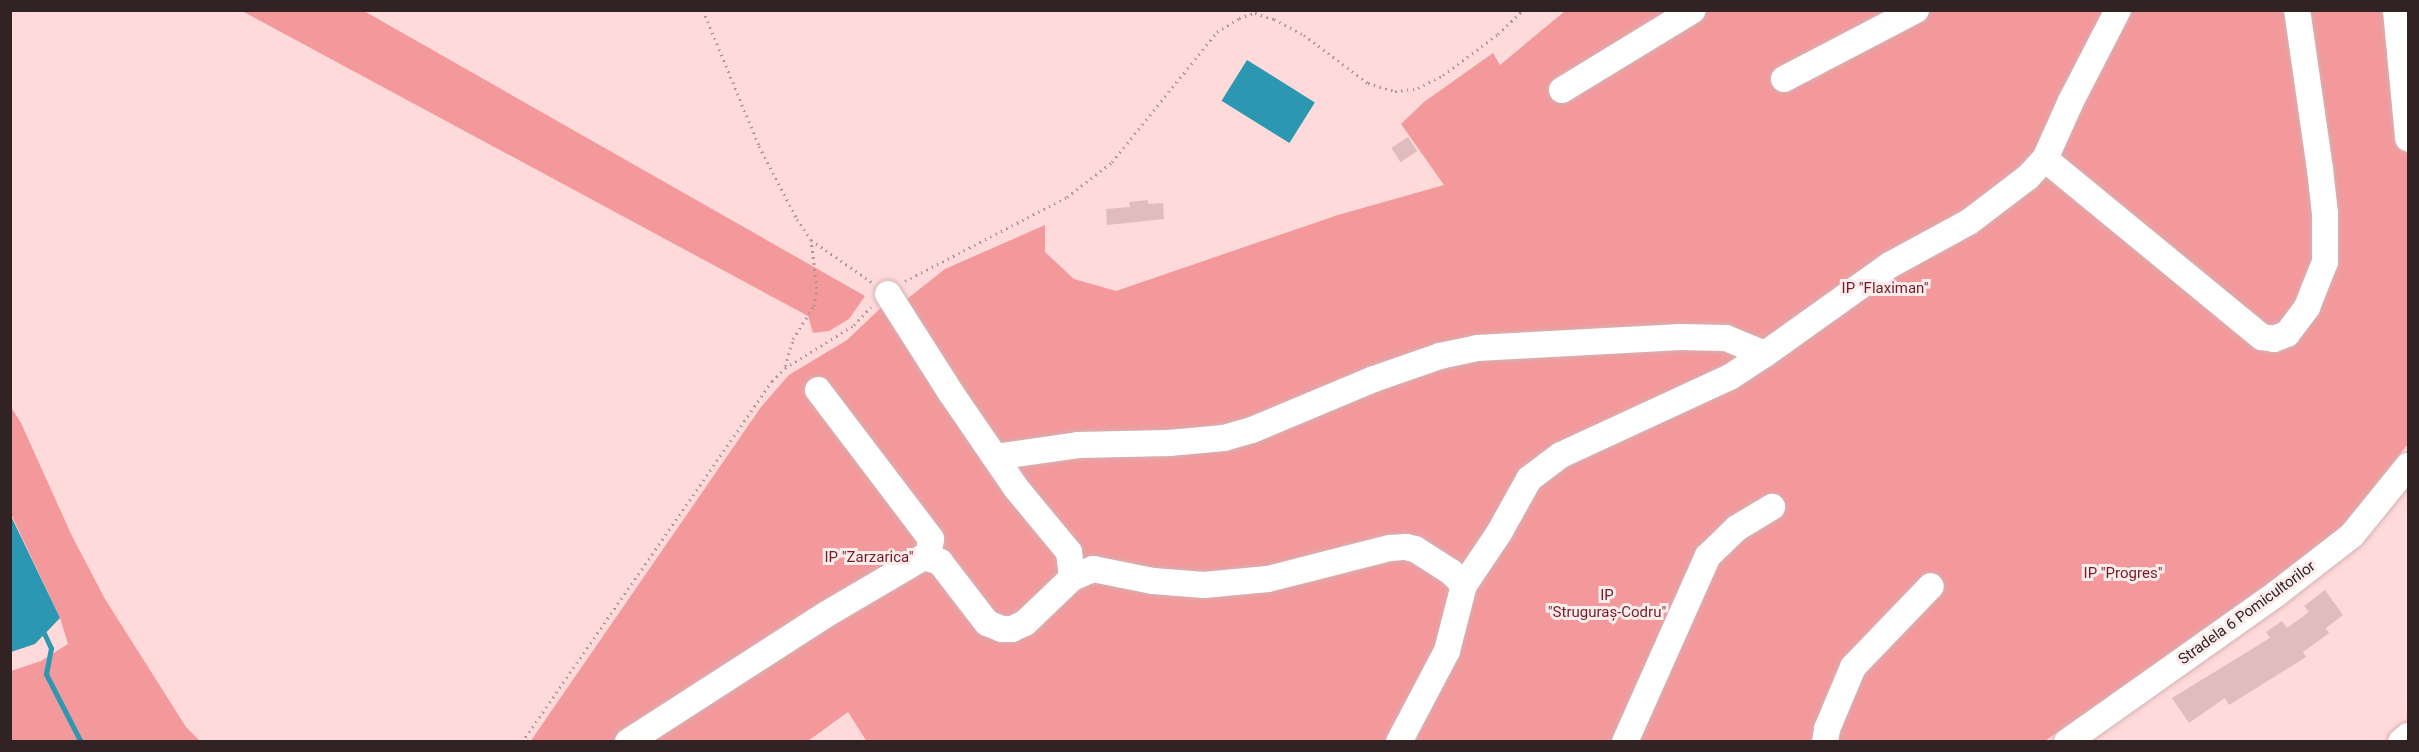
<!DOCTYPE html>
<html>
<head>
<meta charset="utf-8">
<style>
	body { margin:0 }
	#map { position:relative; width:2419px; height:752px; overflow:hidden; background:#fedada; font-family:Roboto,sans-serif }
	div>[style] { position:absolute }
	.green>* { inset:0; background:#f3999c }
	.water>* { inset:0; background:#2c97b0; transform-origin:0 0 }
	.stream>* { height:5px; margin:-2.5px; padding:0 2.5px; transform-origin:2.5px; border-radius:2.5px; background:#2c97b0 }
	.building>* { inset:0; background:#e0bdbd; transform-origin:0 0 }
	.path>* { height:3px; margin-top:-1.5px; transform-origin:0; background:repeating-linear-gradient(90deg,#b19596 0 1.5px,transparent 0 6px) }
	.roads { filter:drop-shadow(0 0 2px #d5b1b2) drop-shadow(0 0 2px #d5b1b2) }
	.minor>* { height:26px; margin:-13px; padding:0 13px; transform-origin:13px; border-radius:13px; background:#fff }
	span { translate:-50% -50%; white-space:nowrap; text-align:center; line-height:1.15; -webkit-text-stroke:6px #fceded; paint-order:stroke }
	.park-label { font-size:15px; color:#761c28 }
	.street-label { font-size:15px; color:#312324 }
	.frame { position:absolute; inset:0; border:12px solid #312324; pointer-events:none }
</style>
</head>
<body>
<div id="map">
	<div class="green">
		<i style="clip-path:polygon(242px 11px,364px 11px,865px 296px,849px 319px,829px 331px,813px 333px,808px 316px)"></i>
		<i style="clip-path:polygon(1565px 11px,2408px 11px,2408px 444px,2343px 526px,2312px 553px,2045px 741px,867px 742px,848px 712px,808px 741px,530px 742px,761px 407px,789px 375px,847px 340px,886px 303px,888px 314px,945px 269px,1045px 225px,1045px 252px,1074px 279px,1116px 291px,1338px 215px,1444px 185px,1401px 124px,1424px 102px,1493px 53px,1500px 65px)"></i>
		<i style="clip-path:polygon(11px 407px,21px 423px,72px 536px,105px 599px,186px 727px,200px 741px,11px 741px,11px 671px,41px 661px,68px 644px,60px 618px,11px 514px)"></i>
	</div>
	<div class="water">
		<i style="left:1247px;top:60px;width:80px;height:48px;rotate:32deg"></i>
		<i style="clip-path:polygon(10px 514px,60px 618px,35px 644px,11px 652px)"></i>
	</div>
	<div class="stream">
		<i style="left:43px;top:631px;width:19px;rotate:65deg"></i>
		<i style="left:51px;top:648px;width:26px;rotate:101deg"></i>
		<i style="left:46px;top:674px;width:76px;rotate:62.8deg"></i>
	</div>
	<div class="building">
		<i style="left:1408px;top:137px;width:17px;height:20px;rotate:57deg"></i>
		<i style="clip-path:polygon(1148px 200px,1148px 204px,1163px 203px,1164px 219px,1107px 225px,1106px 209px,1130px 207px,1129px 202px)"></i>
		<i style="clip-path:polygon(2325px 590px,2343px 615px,2326px 628px,2329px 633px,2303px 652px,2306px 657px,2229px 705px,2225px 698px,2189px 723px,2172px 698px,2270px 638px,2266px 632px,2282px 621px,2287px 628px,2309px 612px,2304px 606px)"></i>
	</div>
	<div class="path">
		<i style="left:703px;top:10px;width:147px;rotate:67.6deg"></i>
		<i style="left:759px;top:146px;width:82px;rotate:62.5deg"></i>
		<i style="left:797px;top:219px;width:25px;rotate:56deg"></i>
		<i style="left:905px;top:281px;width:182px;rotate:-27.4deg"></i>
		<i style="left:1067px;top:197px;width:57px;rotate:-37.9deg"></i>
		<i style="left:1112px;top:162px;width:167px;rotate:-51.1deg"></i>
		<i style="left:1217px;top:32px;width:26px;rotate:-32deg"></i>
		<i style="left:1239px;top:18px;width:17px;rotate:-17deg"></i>
		<i style="left:1255px;top:13px;width:20px;rotate:18deg"></i>
		<i style="left:1274px;top:19px;width:34px;rotate:28deg"></i>
		<i style="left:1304px;top:35px;width:80px;rotate:36.9deg"></i>
		<i style="left:1368px;top:83px;width:28px;rotate:17deg"></i>
		<i style="left:1395px;top:91px;width:23px;rotate:-7deg"></i>
		<i style="left:1418px;top:88px;width:28px;rotate:-27deg"></i>
		<i style="left:1443px;top:75px;width:69px;rotate:-36.7deg"></i>
		<i style="left:1498px;top:34px;width:35px;rotate:-44deg"></i>
		<i style="left:785px;top:366px;width:28px;rotate:-73deg"></i>
		<i style="left:793px;top:339px;width:39px;rotate:-58deg"></i>
		<i style="left:814px;top:306px;width:18px;rotate:-81deg"></i>
		<i style="left:817px;top:288px;width:48px;rotate:-97.1deg"></i>
		<i style="left:811px;top:240px;width:75px;rotate:34.7deg"></i>
		<i style="left:522px;top:742px;width:439px;rotate:-55.3deg"></i>
		<i style="left:772px;top:381px;width:18px;rotate:-45deg"></i>
		<i style="left:785px;top:368px;width:81px;rotate:-31.9deg"></i>
		<i style="left:854px;top:325px;width:25px;rotate:-47deg"></i>
	</div>
	<div class="roads">
		<div class="minor">
			<i style="left:2396px;top:10px;width:129px;rotate:84.6deg"></i>
			<i style="left:1784px;top:79px;width:149px;rotate:-27.6deg"></i>
			<i style="left:1562px;top:90px;width:153px;rotate:-31.4deg"></i>
			<i style="left:2045px;top:159px;width:281px;rotate:39.4deg"></i>
			<i style="left:2262px;top:337px;width:12px;rotate:9deg"></i>
			<i style="left:2274px;top:339px;width:14px;rotate:-21deg"></i>
			<i style="left:2287px;top:334px;width:34px;rotate:-53deg"></i>
			<i style="left:2307px;top:307px;width:48px;rotate:-68.2deg"></i>
			<i style="left:2325px;top:262px;width:48px;rotate:-90deg"></i>
			<i style="left:2325px;top:214px;width:45px;rotate:-96.3deg"></i>
			<i style="left:2320px;top:169px;width:161px;rotate:-98.2deg"></i>
			<i style="left:888px;top:294px;width:117px;rotate:57.5deg"></i>
			<i style="left:951px;top:393px;width:115px;rotate:55.6deg"></i>
			<i style="left:1016px;top:488px;width:83px;rotate:50.4deg"></i>
			<i style="left:1069px;top:552px;width:26px;rotate:83deg"></i>
			<i style="left:818px;top:390px;width:187px;rotate:52.8deg"></i>
			<i style="left:931px;top:539px;width:18px;rotate:99deg"></i>
			<i style="left:995px;top:457px;width:84px;rotate:-8.2deg"></i>
			<i style="left:1078px;top:445px;width:91px;rotate:-1.3deg"></i>
			<i style="left:1169px;top:443px;width:55px;rotate:-5.2deg"></i>
			<i style="left:1224px;top:438px;width:29px;rotate:-16deg"></i>
			<i style="left:1252px;top:430px;width:132px;rotate:-22.7deg"></i>
			<i style="left:1374px;top:379px;width:70px;rotate:-19.2deg"></i>
			<i style="left:1440px;top:356px;width:38px;rotate:-12deg"></i>
			<i style="left:1477px;top:348px;width:204px;rotate:-3.1deg"></i>
			<i style="left:1681px;top:337px;width:45px;rotate:1.3deg"></i>
			<i style="left:1726px;top:338px;width:42px;rotate:22.3deg"></i>
			<i style="left:1765px;top:354px;width:153px;rotate:-35.5deg"></i>
			<i style="left:1890px;top:265px;width:90px;rotate:-28.6deg"></i>
			<i style="left:1969px;top:222px;width:74px;rotate:-37.3deg"></i>
			<i style="left:2028px;top:177px;width:25px;rotate:-47deg"></i>
			<i style="left:2045px;top:159px;width:64px;rotate:-65.9deg"></i>
			<i style="left:2071px;top:101px;width:102px;rotate:-62.7deg"></i>
			<i style="left:628px;top:742px;width:234px;rotate:-32.8deg"></i>
			<i style="left:825px;top:615px;width:115px;rotate:-30.4deg"></i>
			<i style="left:924px;top:557px;width:17px;rotate:17deg"></i>
			<i style="left:940px;top:562px;width:77px;rotate:52.4deg"></i>
			<i style="left:987px;top:623px;width:16px;rotate:22deg"></i>
			<i style="left:1002px;top:629px;width:10px"></i>
			<i style="left:1012px;top:629px;width:14px;rotate:-25deg"></i>
			<i style="left:1025px;top:623px;width:65px;rotate:-43.8deg"></i>
			<i style="left:1072px;top:578px;width:23px;rotate:-23deg"></i>
			<i style="left:1093px;top:569px;width:61px;rotate:11.3deg"></i>
			<i style="left:1153px;top:581px;width:51px;rotate:4.5deg"></i>
			<i style="left:1204px;top:585px;width:64px;rotate:-5.4deg"></i>
			<i style="left:1268px;top:579px;width:126px;rotate:-14.3deg"></i>
			<i style="left:1390px;top:548px;width:16px;rotate:-4deg"></i>
			<i style="left:1406px;top:547px;width:9px;rotate:13deg"></i>
			<i style="left:1415px;top:549px;width:43px;rotate:32.6deg"></i>
			<i style="left:1451px;top:572px;width:18px;rotate:45deg"></i>
			<i style="left:1399px;top:742px;width:103px;rotate:-62.2deg"></i>
			<i style="left:1447px;top:651px;width:68px;rotate:-75.6deg"></i>
			<i style="left:1464px;top:585px;width:63px;rotate:-56.1deg"></i>
			<i style="left:1499px;top:533px;width:62px;rotate:-60.9deg"></i>
			<i style="left:1529px;top:479px;width:40px;rotate:-37deg"></i>
			<i style="left:1561px;top:455px;width:186px;rotate:-24.8deg"></i>
			<i style="left:1730px;top:377px;width:42px;rotate:-33.3deg"></i>
			<i style="left:1625px;top:742px;width:204px;rotate:-66deg"></i>
			<i style="left:1708px;top:556px;width:40px;rotate:-44deg"></i>
			<i style="left:1737px;top:528px;width:41px;rotate:-31deg"></i>
			<i style="left:1825px;top:742px;width:13px;rotate:-81deg"></i>
			<i style="left:1827px;top:729px;width:67px;rotate:-67.2deg"></i>
			<i style="left:1853px;top:667px;width:112px;rotate:-46.1deg"></i>
			<i style="left:2067px;top:742px;width:256px;rotate:-35.3deg"></i>
			<i style="left:2276px;top:594px;width:96px;rotate:-37.8deg"></i>
			<i style="left:2352px;top:535px;width:89px;rotate:-50.9deg"></i>
			<i style="left:2401px;top:742px;width:9px;rotate:-41deg"></i>
		</div>
	</div>
	<div class="park-label">
		<span style="left:1885px;top:289px">IP "Flaximan"</span>
		<span style="left:869px;top:558px">IP "Zarzarica"</span>
		<span style="left:2123px;top:574px">IP "Progres"</span>
		<span style="left:1607px;top:604px">IP<br>"Struguraș-Codru"</span>
	</div>
	<div class="street-label">
		<span style="left:2247px;top:613px;rotate:-36deg">Stradela 6 Pomicultorilor</span>
	</div>
	<div class="frame"></div>
</div>
</body>
</html>
